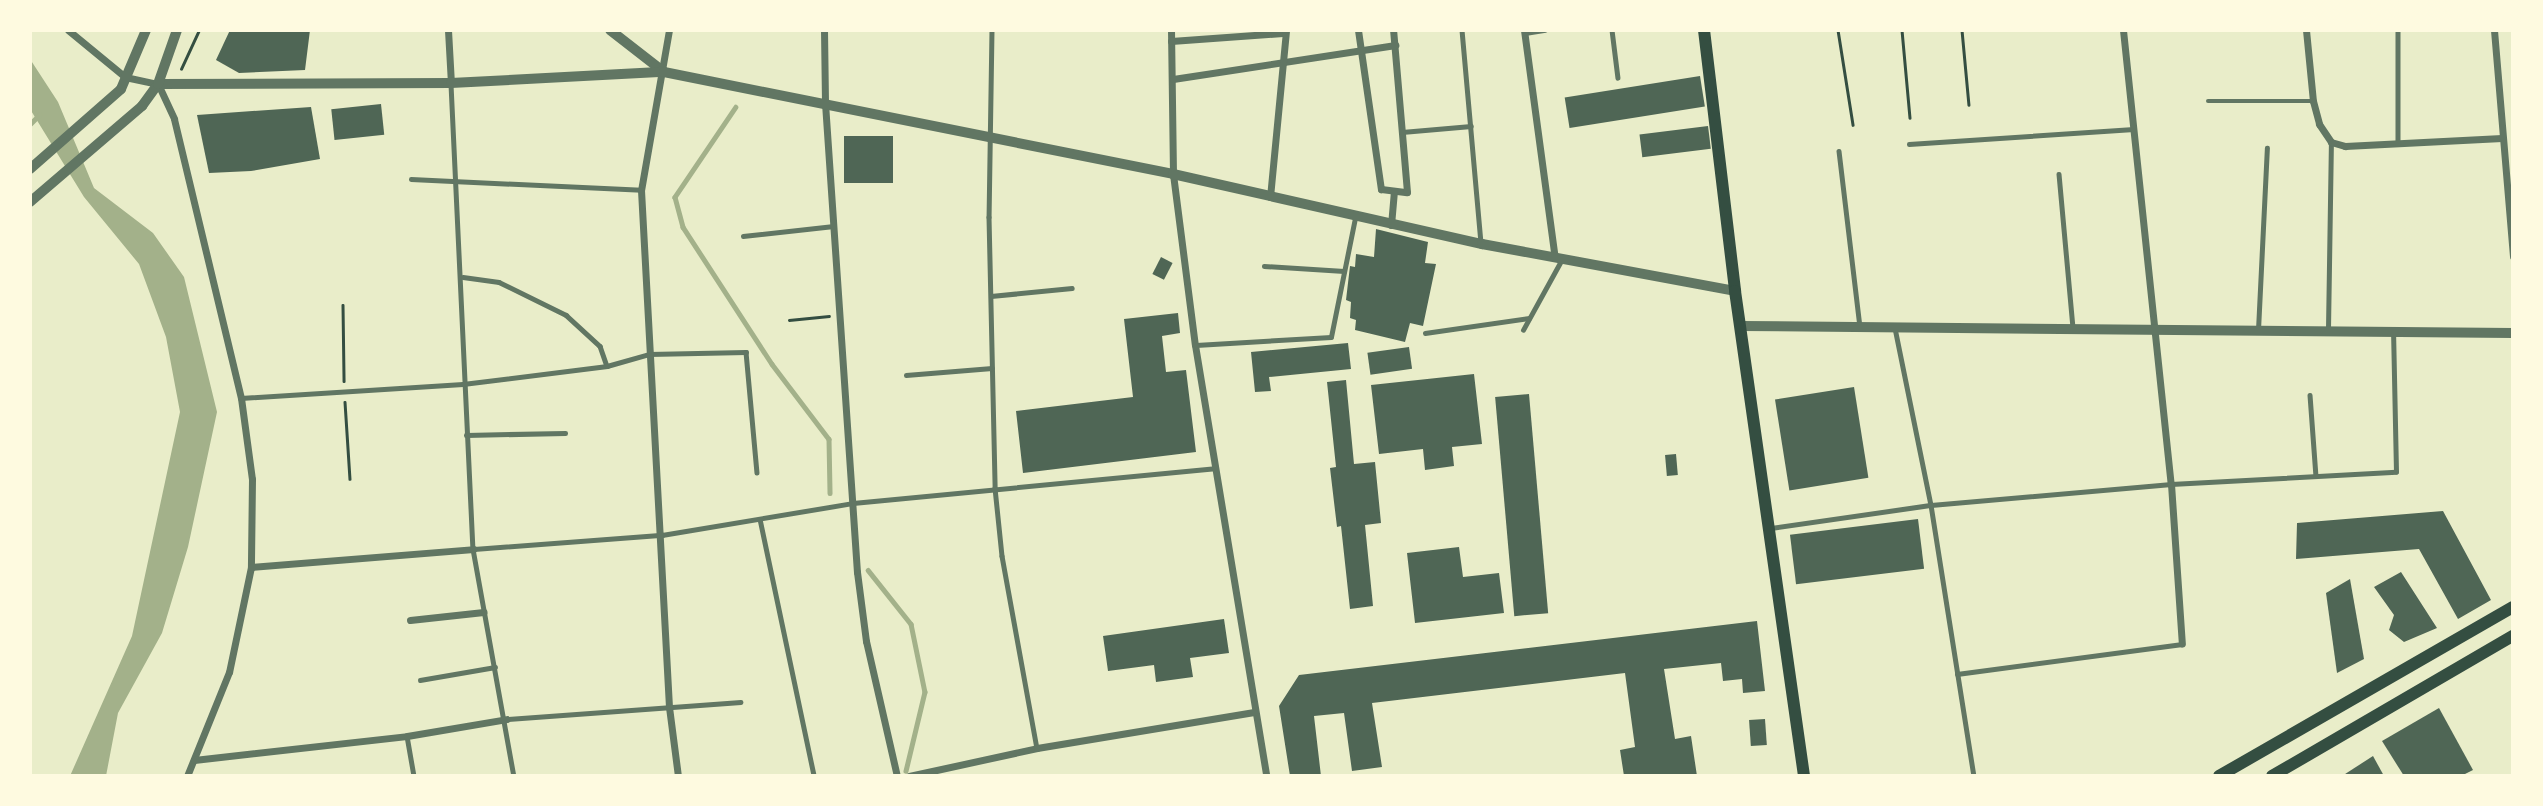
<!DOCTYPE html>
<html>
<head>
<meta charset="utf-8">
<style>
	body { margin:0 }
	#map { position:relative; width:2543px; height:806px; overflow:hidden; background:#e9edc9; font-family:"Open Sans",sans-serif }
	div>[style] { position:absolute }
	.water>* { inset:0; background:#a3b18a }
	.stream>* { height:4.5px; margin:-2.25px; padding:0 2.25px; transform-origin:2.25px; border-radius:2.25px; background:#a3b18a }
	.building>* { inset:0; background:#4f6655; transform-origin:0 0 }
	.path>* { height:2.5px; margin:-1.25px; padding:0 1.25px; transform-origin:1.25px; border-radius:1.25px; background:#344e41 }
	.service>* { height:4.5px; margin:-2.25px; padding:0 2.25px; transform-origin:2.25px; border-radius:2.25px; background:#617663 }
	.minor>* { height:7px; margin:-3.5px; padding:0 3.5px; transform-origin:3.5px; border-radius:3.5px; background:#617663 }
	.tertiary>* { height:10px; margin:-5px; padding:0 5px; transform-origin:5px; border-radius:5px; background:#617663 }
	.secondary>* { height:12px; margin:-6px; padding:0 6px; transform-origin:6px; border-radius:6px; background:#344e41 }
	.primary>* { height:12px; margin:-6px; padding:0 6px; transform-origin:6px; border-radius:6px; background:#344e41 }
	span { translate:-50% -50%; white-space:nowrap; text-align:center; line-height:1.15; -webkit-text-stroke:5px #fefae0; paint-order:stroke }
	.frame { position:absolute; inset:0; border:32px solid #fefae0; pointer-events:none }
</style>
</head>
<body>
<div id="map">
	<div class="water">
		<i style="clip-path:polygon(30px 59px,58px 102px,94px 188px,153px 233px,184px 277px,217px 412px,188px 547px,162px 633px,118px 713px,106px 776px,70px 776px,132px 636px,180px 412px,166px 337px,139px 264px,84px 197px,30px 109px)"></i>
	</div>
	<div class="stream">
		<i style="left:736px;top:107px;width:109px;rotate:124.1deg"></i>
		<i style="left:675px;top:197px;width:31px;rotate:75deg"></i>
		<i style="left:683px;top:227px;width:163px;rotate:57deg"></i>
		<i style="left:772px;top:364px;width:94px;rotate:52.8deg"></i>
		<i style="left:829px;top:439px;width:54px;rotate:88.9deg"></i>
		<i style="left:30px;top:124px;width:13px;rotate:-45deg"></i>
		<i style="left:868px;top:570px;width:69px;rotate:51.5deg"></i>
		<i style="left:911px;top:624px;width:69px;rotate:78.4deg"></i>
		<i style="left:925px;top:692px;width:81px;rotate:103.5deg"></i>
	</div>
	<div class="building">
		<i style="clip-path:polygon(230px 30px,310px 30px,305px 70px,239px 73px,216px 60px)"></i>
		<i style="left:1700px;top:76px;width:31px;height:137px;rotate:81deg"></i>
		<i style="left:381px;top:104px;width:31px;height:50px;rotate:84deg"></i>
		<i style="clip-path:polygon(311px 107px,320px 159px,251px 171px,209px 173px,197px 115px)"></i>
		<i style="left:1708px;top:126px;width:23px;height:69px;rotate:83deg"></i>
		<i style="left:844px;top:136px;width:49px;height:47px"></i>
		<i style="clip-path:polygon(1376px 229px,1428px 242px,1425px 263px,1436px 264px,1423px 326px,1410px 323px,1405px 342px,1355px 330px,1356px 320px,1350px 318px,1351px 302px,1346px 300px,1350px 266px,1355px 267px,1356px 254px,1374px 257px)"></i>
		<i style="left:1161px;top:257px;width:13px;height:19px;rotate:27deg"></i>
		<i style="clip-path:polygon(1178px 313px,1180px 333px,1162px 336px,1166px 372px,1186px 370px,1196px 452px,1023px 473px,1016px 411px,1133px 397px,1124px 319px)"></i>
		<i style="clip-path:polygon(1348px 343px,1351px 369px,1269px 377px,1271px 391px,1255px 392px,1251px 352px)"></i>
		<i style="left:1409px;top:347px;width:22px;height:42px;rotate:82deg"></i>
		<i style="clip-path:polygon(1474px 374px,1482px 444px,1452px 447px,1454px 466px,1425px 470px,1423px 449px,1379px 454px,1371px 385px)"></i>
		<i style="clip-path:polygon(1346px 380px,1354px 464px,1375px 462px,1381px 523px,1365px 525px,1373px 606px,1350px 609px,1341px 526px,1337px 527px,1334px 502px,1330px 468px,1336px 467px,1327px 382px)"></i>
		<i style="left:1854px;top:387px;width:92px;height:80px;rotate:81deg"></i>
		<i style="left:1529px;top:394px;width:220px;height:34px;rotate:85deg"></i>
		<i style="left:1676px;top:454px;width:21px;height:11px;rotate:85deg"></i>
		<i style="clip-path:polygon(2443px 511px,2491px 600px,2458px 619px,2419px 549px,2296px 559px,2297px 523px)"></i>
		<i style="left:1918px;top:519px;width:50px;height:129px;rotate:83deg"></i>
		<i style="clip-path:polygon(1459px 547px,1463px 577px,1499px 573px,1504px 613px,1415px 623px,1407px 553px)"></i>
		<i style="clip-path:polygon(2401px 572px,2437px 628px,2404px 642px,2389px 630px,2394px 615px,2374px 587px)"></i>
		<i style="clip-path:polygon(2350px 579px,2364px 659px,2337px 673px,2326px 593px)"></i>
		<i style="clip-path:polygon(1224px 619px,1229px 653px,1190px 658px,1193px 677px,1156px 682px,1154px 665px,1108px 671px,1103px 636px)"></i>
		<i style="clip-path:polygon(1757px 621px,1765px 691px,1743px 693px,1742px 679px,1723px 681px,1721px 663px,1664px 669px,1675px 739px,1691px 736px,1697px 776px,1624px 776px,1620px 750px,1635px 747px,1625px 673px,1372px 703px,1382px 767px,1352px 771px,1344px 713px,1314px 716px,1321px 776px,1290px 776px,1279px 706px,1299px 675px)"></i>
		<i style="clip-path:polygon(2439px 708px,2473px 770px,2461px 776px,2404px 776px,2382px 741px)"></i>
		<i style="left:1765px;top:719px;width:26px;height:16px;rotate:86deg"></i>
		<i style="clip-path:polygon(2373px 756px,2384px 776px,2342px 776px)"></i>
	</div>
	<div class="path">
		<i style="left:1838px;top:30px;width:96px;rotate:81deg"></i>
		<i style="left:1902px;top:30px;width:88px;rotate:84.8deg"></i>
		<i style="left:1962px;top:30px;width:75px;rotate:84.7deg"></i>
		<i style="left:181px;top:69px;width:43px;rotate:-65.2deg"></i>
		<i style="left:343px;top:305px;width:76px;rotate:89.2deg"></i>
		<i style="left:789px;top:320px;width:40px;rotate:-5.7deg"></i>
		<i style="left:345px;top:402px;width:77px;rotate:86.3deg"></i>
	</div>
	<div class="service">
		<i style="left:992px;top:30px;width:187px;rotate:90.9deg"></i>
		<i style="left:989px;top:217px;width:271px;rotate:88.7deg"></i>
		<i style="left:995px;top:488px;width:68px;rotate:84.1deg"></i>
		<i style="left:1002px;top:556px;width:195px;rotate:79.7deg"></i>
		<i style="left:1462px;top:30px;width:214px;rotate:84.9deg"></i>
		<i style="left:1612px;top:30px;width:48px;rotate:82.9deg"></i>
		<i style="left:2398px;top:30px;width:114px;rotate:90deg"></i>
		<i style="left:1525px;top:33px;width:20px;rotate:-9deg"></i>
		<i style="left:451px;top:84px;width:466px;rotate:87.3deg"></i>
		<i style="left:473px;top:549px;width:231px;rotate:79.8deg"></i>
		<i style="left:2208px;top:101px;width:105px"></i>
		<i style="left:1402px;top:132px;width:69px;rotate:-5deg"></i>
		<i style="left:1909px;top:144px;width:225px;rotate:-3.8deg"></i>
		<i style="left:1839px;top:151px;width:177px;rotate:83.2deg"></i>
		<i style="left:2059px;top:174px;width:155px;rotate:84.8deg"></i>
		<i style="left:411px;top:179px;width:230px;rotate:2.7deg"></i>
		<i style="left:743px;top:236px;width:91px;rotate:-6.3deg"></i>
		<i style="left:1264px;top:266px;width:80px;rotate:3.6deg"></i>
		<i style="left:463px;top:277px;width:36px;rotate:8deg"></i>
		<i style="left:499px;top:282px;width:75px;rotate:26.2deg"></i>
		<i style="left:566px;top:315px;width:46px;rotate:42.4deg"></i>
		<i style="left:600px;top:346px;width:21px;rotate:71deg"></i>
		<i style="left:991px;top:296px;width:81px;rotate:-5.6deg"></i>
		<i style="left:1895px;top:328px;width:181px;rotate:78.5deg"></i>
		<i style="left:1931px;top:505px;width:274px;rotate:81deg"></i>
		<i style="left:2328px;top:329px;width:186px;rotate:-89.1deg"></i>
		<i style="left:1523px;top:330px;width:79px;rotate:-61.2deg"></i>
		<i style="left:2258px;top:330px;width:182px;rotate:-87.2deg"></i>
		<i style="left:1425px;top:333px;width:105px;rotate:-8.2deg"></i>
		<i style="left:1196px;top:345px;width:135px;rotate:-3.4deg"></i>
		<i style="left:1331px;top:337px;width:121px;rotate:-78.6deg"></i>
		<i style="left:906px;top:375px;width:86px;rotate:-4.7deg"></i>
		<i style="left:2310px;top:395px;width:81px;rotate:85.8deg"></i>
		<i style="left:241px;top:398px;width:222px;rotate:-3.6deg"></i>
		<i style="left:463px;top:384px;width:145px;rotate:-7.1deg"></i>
		<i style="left:607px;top:366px;width:44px;rotate:-15.9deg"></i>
		<i style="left:649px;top:354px;width:97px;rotate:-1.2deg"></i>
		<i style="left:746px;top:352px;width:121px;rotate:84.8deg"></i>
		<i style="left:466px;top:435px;width:99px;rotate:-1.2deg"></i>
		<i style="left:760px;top:519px;width:263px;rotate:78.1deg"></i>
		<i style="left:1771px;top:528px;width:162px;rotate:-8.2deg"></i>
		<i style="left:1931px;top:505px;width:241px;rotate:-5deg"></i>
		<i style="left:2171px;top:484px;width:225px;rotate:-3.1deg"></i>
		<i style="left:2396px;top:472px;width:140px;rotate:-91.2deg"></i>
		<i style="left:474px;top:549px;width:189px;rotate:-4.3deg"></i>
		<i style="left:662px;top:535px;width:194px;rotate:-9.5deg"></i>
		<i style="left:853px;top:503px;width:363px;rotate:-5.5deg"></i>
		<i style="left:1957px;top:674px;width:227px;rotate:-7.6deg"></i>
		<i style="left:420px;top:680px;width:76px;rotate:-9.8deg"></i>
		<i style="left:508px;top:719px;width:233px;rotate:-4.2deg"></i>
		<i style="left:407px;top:736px;width:41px;rotate:80.1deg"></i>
	</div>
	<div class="minor">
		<i style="left:68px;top:30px;width:74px;rotate:39.5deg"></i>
		<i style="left:125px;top:77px;width:34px;rotate:12deg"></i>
		<i style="left:158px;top:84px;width:38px;rotate:65deg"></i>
		<i style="left:174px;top:119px;width:287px;rotate:76.5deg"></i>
		<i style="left:241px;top:398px;width:82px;rotate:82.3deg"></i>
		<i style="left:252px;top:479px;width:88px;rotate:90.7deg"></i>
		<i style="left:251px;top:567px;width:107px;rotate:101.8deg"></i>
		<i style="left:229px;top:672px;width:112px;rotate:112deg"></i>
		<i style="left:448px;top:30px;width:53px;rotate:86.8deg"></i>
		<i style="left:669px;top:30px;width:162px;rotate:99.9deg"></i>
		<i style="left:641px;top:190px;width:518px;rotate:86.9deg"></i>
		<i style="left:669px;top:707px;width:70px;rotate:82.6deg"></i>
		<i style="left:824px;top:30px;width:73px;rotate:89.2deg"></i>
		<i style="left:825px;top:103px;width:470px;rotate:86.1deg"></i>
		<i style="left:857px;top:572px;width:70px;rotate:82.6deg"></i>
		<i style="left:866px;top:641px;width:139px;rotate:77.1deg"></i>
		<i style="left:1171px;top:30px;width:144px;rotate:89.2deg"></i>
		<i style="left:1173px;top:174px;width:172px;rotate:82.7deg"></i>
		<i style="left:1195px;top:345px;width:437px;rotate:80.6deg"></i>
		<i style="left:1358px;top:30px;width:161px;rotate:81.8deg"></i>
		<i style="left:1381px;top:189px;width:26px;rotate:7deg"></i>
		<i style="left:1407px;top:192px;width:163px;rotate:-94.9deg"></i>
		<i style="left:1524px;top:30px;width:230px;rotate:82.3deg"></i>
		<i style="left:2123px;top:30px;width:457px;rotate:84deg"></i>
		<i style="left:2171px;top:484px;width:160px;rotate:86.1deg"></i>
		<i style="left:2306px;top:30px;width:71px;rotate:84.4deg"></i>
		<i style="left:2313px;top:101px;width:24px;rotate:75deg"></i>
		<i style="left:2319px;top:124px;width:22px;rotate:56deg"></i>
		<i style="left:2331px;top:142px;width:15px;rotate:16deg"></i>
		<i style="left:2345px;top:146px;width:157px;rotate:-2.9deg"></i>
		<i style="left:2494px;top:30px;width:227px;rotate:85.2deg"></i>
		<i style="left:1171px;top:41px;width:112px;rotate:-4.1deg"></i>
		<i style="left:1173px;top:79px;width:225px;rotate:-8.7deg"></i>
		<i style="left:1270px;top:197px;width:168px;rotate:-84.5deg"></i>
		<i style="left:1391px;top:225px;width:34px;rotate:-85deg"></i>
		<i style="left:251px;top:567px;width:223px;rotate:-4.6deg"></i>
		<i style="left:410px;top:620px;width:74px;rotate:-6.2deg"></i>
		<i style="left:194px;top:760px;width:214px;rotate:-6.4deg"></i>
		<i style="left:407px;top:736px;width:101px;rotate:-9.6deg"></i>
		<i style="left:909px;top:776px;width:131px;rotate:-12.3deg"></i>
		<i style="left:1037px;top:748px;width:220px;rotate:-9.4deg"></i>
	</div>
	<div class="tertiary">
		<i style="left:610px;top:30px;width:68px;rotate:37.9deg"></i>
		<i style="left:158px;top:84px;width:293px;rotate:-0.2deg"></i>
		<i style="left:451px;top:83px;width:213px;rotate:-3deg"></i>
		<i style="left:664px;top:72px;width:519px;rotate:11.33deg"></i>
		<i style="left:1173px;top:174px;width:317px;rotate:12.8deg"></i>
		<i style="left:1482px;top:244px;width:257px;rotate:10.5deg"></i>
		<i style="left:30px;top:169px;width:121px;rotate:-41.3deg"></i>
		<i style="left:121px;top:89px;width:64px;rotate:-67deg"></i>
		<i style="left:30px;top:202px;width:148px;rotate:-40.6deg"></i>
		<i style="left:142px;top:106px;width:27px;rotate:-54deg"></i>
		<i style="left:158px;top:84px;width:57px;rotate:-70.6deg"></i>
		<i style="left:1741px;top:326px;width:772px;rotate:0.52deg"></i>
	</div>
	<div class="secondary">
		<i style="left:1704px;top:30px;width:263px;rotate:83.2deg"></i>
		<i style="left:1735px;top:291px;width:490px;rotate:81.9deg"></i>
	</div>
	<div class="primary">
		<i style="left:2219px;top:776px;width:339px;rotate:-29.9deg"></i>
		<i style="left:2272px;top:776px;width:279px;rotate:-30.2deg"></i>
	</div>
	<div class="frame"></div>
</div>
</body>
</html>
